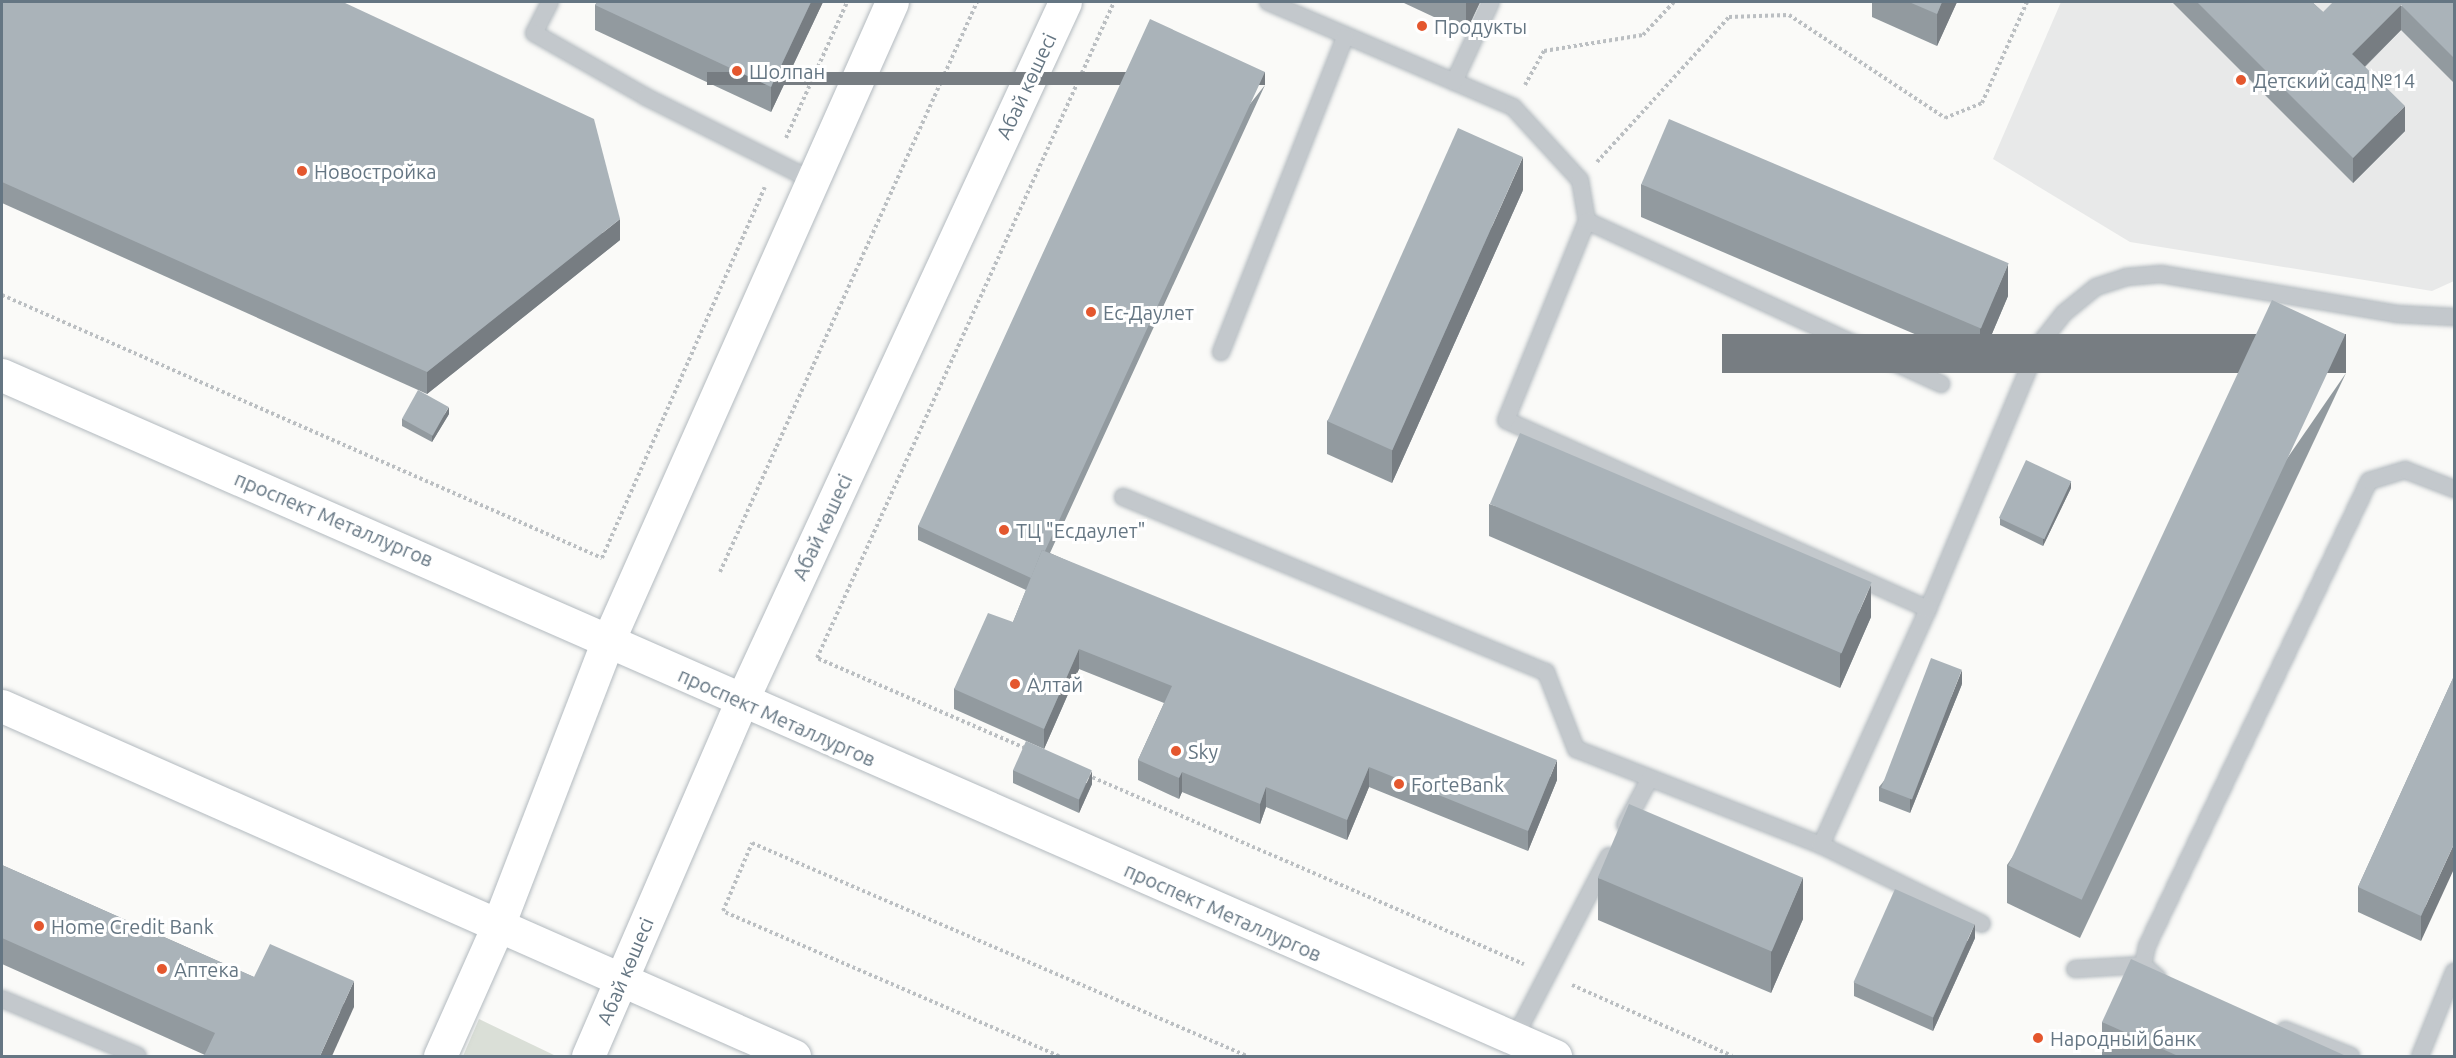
<!DOCTYPE html>
<html>
<head>
<meta charset="utf-8">
<style>
	body { margin:0 }
	#map { position:relative; width:2456px; height:1058px; overflow:hidden; background:#fafaf8; font-family:Ubuntu,sans-serif }
	div>[style] { position:absolute }
	.built>* { inset:0; background:#e8e9e9 }
	.green>* { inset:0; background:#dadfd7 }
	.path>* { height:4px; margin-top:-2px; transform-origin:0; background:repeating-linear-gradient(90deg,#bbbfc2 0 3px,transparent 0 6px) }
	.roads { filter:drop-shadow(0 0 2px #b3babf) drop-shadow(0 0 2px #b3babf) }
	.lane>* { height:16px; margin:-8px; padding:0 8px; transform-origin:8px; border-radius:8px; background:#c3c8cc }
	.secondary>* { height:33px; margin:-16.5px; padding:0 16.5px; transform-origin:16.5px; border-radius:16.5px; background:#fff }
	.wall>* { inset:0; background:#929a9f }
	.shaded-wall>* { inset:0; background:#777d82; transform-origin:0 0 }
	.building>* { inset:0; background:#aab3b9; transform-origin:0 0 }
	.dots>* { width:16px; height:16px; translate:-50% -50%; box-sizing:border-box; border:3px solid #fff; border-radius:50% }
	span { translate:-50% -50%; white-space:nowrap; text-align:center; line-height:1.15; -webkit-text-stroke:6px #fff; paint-order:stroke }
	.poi-label { font-size:20px; color:#657683 }
	.left { translate:0 -50%; text-align:left }
	.street-label { font-size:20px; color:#657683 }
	.frame { position:absolute; inset:0; border:3px solid #657683; pointer-events:none }
</style>
</head>
<body>
<div id="map">
	<div class="built">
		<i style="clip-path:polygon(2061px 2px,2454px 2px,2454px 281px,2432px 291px,2130px 242px,1993px 159px)"></i>
	</div>
	<div class="green">
		<i style="clip-path:polygon(479px 1019px,556px 1056px,463px 1056px)"></i>
	</div>
	<div class="path">
		<i style="left:1525px;top:85px;width:39px;rotate:-61deg"></i>
		<i style="left:1544px;top:51px;width:100px;rotate:-9.2deg"></i>
		<i style="left:1643px;top:35px;width:45px;rotate:-46.8deg"></i>
		<i style="left:786px;top:138px;width:149px;rotate:-65.8deg"></i>
		<i style="left:1597px;top:162px;width:196px;rotate:-47.7deg"></i>
		<i style="left:1729px;top:17px;width:60px;rotate:-1.9deg"></i>
		<i style="left:1789px;top:15px;width:187px;rotate:33.4deg"></i>
		<i style="left:1945px;top:118px;width:40px;rotate:-22deg"></i>
		<i style="left:1982px;top:103px;width:111px;rotate:-66deg"></i>
		<i style="left:2px;top:295px;width:655px;rotate:23.67deg"></i>
		<i style="left:602px;top:558px;width:405px;rotate:-66.3deg"></i>
		<i style="left:720px;top:572px;width:625px;rotate:-65.73deg"></i>
		<i style="left:1025px;top:748px;width:227px;rotate:-156.6deg"></i>
		<i style="left:817px;top:658px;width:720px;rotate:-65.64deg"></i>
		<i style="left:1087px;top:775px;width:476px;rotate:23.4deg"></i>
		<i style="left:1572px;top:985px;width:175px;rotate:23.9deg"></i>
		<i style="left:1059px;top:1056px;width:366px;rotate:-156.7deg"></i>
		<i style="left:723px;top:911px;width:74px;rotate:-66.9deg"></i>
		<i style="left:752px;top:843px;width:539px;rotate:23.28deg"></i>
	</div>
	<div class="roads">
		<div class="lane">
			<i style="left:550px;top:2px;width:35px;rotate:117deg"></i>
			<i style="left:534px;top:33px;width:129px;rotate:29.7deg"></i>
			<i style="left:646px;top:97px;width:183px;rotate:26.6deg"></i>
			<i style="left:1268px;top:2px;width:267px;rotate:23.2deg"></i>
			<i style="left:1513px;top:107px;width:99px;rotate:47.5deg"></i>
			<i style="left:1580px;top:180px;width:42px;rotate:80.3deg"></i>
			<i style="left:1454px;top:82px;width:88px;rotate:-65.2deg"></i>
			<i style="left:1221px;top:352px;width:338px;rotate:-68.5deg"></i>
			<i style="left:1123px;top:497px;width:458px;rotate:22.5deg"></i>
			<i style="left:1546px;top:672px;width:83px;rotate:68.7deg"></i>
			<i style="left:1576px;top:749px;width:263px;rotate:21.4deg"></i>
			<i style="left:1821px;top:845px;width:179px;rotate:26.1deg"></i>
			<i style="left:1928px;top:609px;width:285px;rotate:-67.3deg"></i>
			<i style="left:2038px;top:346px;width:42px;rotate:-51.8deg"></i>
			<i style="left:2064px;top:313px;width:41px;rotate:-39.1deg"></i>
			<i style="left:2096px;top:287px;width:32px;rotate:-18deg"></i>
			<i style="left:2126px;top:277px;width:35px;rotate:-5deg"></i>
			<i style="left:2161px;top:274px;width:239px;rotate:9.6deg"></i>
			<i style="left:2397px;top:314px;width:57px;rotate:3deg"></i>
			<i style="left:1625px;top:825px;width:53px;rotate:-62deg"></i>
			<i style="left:1821px;top:845px;width:259px;rotate:-65.6deg"></i>
			<i style="left:1928px;top:609px;width:462px;rotate:-155.9deg"></i>
			<i style="left:1506px;top:420px;width:215px;rotate:-67.9deg"></i>
			<i style="left:1587px;top:221px;width:390px;rotate:24.7deg"></i>
			<i style="left:2075px;top:969px;width:68px;rotate:-3.4deg"></i>
			<i style="left:2158px;top:978px;width:20px;rotate:-139deg"></i>
			<i style="left:2143px;top:965px;width:19px;rotate:-78deg"></i>
			<i style="left:2147px;top:946px;width:515px;rotate:-64.48deg"></i>
			<i style="left:2369px;top:481px;width:38px;rotate:-17deg"></i>
			<i style="left:2405px;top:470px;width:53px;rotate:21.2deg"></i>
			<i style="left:2px;top:999px;width:147px;rotate:22.7deg"></i>
			<i style="left:2285px;top:1030px;width:71px;rotate:21.5deg"></i>
			<i style="left:1514px;top:1039px;width:206px;rotate:-62.6deg"></i>
			<i style="left:2420px;top:1056px;width:91px;rotate:-68deg"></i>
		</div>
		<div class="secondary">
			<i style="left:2px;top:375px;width:1696px;rotate:23.68deg"></i>
			<i style="left:2px;top:706px;width:866px;rotate:23.84deg"></i>
			<i style="left:440px;top:1056px;width:140px;rotate:-66deg"></i>
			<i style="left:497px;top:928px;width:308px;rotate:-68.9deg"></i>
			<i style="left:608px;top:641px;width:699px;rotate:-66.04deg"></i>
			<i style="left:588px;top:1056px;width:386px;rotate:-66.6deg"></i>
			<i style="left:741px;top:702px;width:771px;rotate:-65.16deg"></i>
		</div>
	</div>
	<div class="wall">
		<i style="clip-path:polygon(2px 2px,620px 240px,427px 394px,2px 203px)"></i>
		<i style="clip-path:polygon(597px 2px,823px 2px,771px 112px,595px 30px,595px 5px)"></i>
		<i style="clip-path:polygon(1404px 2px,1480px 2px,1466px 32px,1404px 3px)"></i>
		<i style="clip-path:polygon(1872px 2px,1957px 2px,1937px 46px,1872px 17px)"></i>
		<i style="clip-path:polygon(2172px 2px,2312px 2px,2323px 12px,2454px 2px,2454px 83px,2401px 30px,2365px 67px,2405px 131px,2353px 183px)"></i>
		<i style="clip-path:polygon(1265px 85px,1050px 553px,1557px 780px,1528px 851px,1369px 787px,1347px 840px,1266px 807px,1260px 824px,1182px 792px,1179px 799px,1138px 780px,1138px 760px,1164px 703px,1079px 669px,1044px 749px,954px 709px,954px 689px,1013px 622px,1026px 590px,918px 540px,918px 526px)"></i>
		<i style="clip-path:polygon(1641px 184px,2008px 296px,1980px 362px,1641px 217px)"></i>
		<i style="clip-path:polygon(1523px 190px,1392px 483px,1327px 454px,1327px 421px)"></i>
		<i style="clip-path:polygon(2346px 373px,2080px 938px,2007px 903px,2007px 865px)"></i>
		<i style="clip-path:polygon(449px 414px,432px 442px,402px 426px,402px 419px)"></i>
		<i style="clip-path:polygon(2071px 488px,2043px 546px,2000px 525px,2000px 518px)"></i>
		<i style="clip-path:polygon(1489px 504px,1871px 617px,1840px 688px,1489px 536px)"></i>
		<i style="clip-path:polygon(2454px 676px,2421px 941px,2358px 912px,2358px 887px)"></i>
		<i style="clip-path:polygon(1962px 684px,1910px 813px,1879px 801px,1879px 787px)"></i>
		<i style="clip-path:polygon(1013px 770px,1092px 784px,1079px 813px,1013px 783px)"></i>
		<i style="clip-path:polygon(2px 865px,254px 977px,354px 1007px,205px 1055px,2px 964px)"></i>
		<i style="clip-path:polygon(1598px 878px,1803px 919px,1771px 993px,1598px 920px)"></i>
		<i style="clip-path:polygon(1975px 938px,1933px 1031px,1854px 996px,1854px 982px)"></i>
		<i style="clip-path:polygon(2102px 1022px,2346px 1056px,2106px 1056px,2102px 1055px)"></i>
	</div>
	<div class="shaded-wall">
		<i style="clip-path:polygon(811px 2px,823px 2px,771px 112px,771px 87px)"></i>
		<i style="clip-path:polygon(1466px 2px,1480px 2px,1466px 32px)"></i>
		<i style="clip-path:polygon(1942px 2px,1957px 2px,1937px 46px,1937px 14px)"></i>
		<i style="clip-path:polygon(2401px 5px,2401px 30px,2352px 79px,2352px 54px)"></i>
		<i style="left:1265px;top:72px;width:13px;height:558px;rotate:90deg"></i>
		<i style="clip-path:polygon(2405px 106px,2405px 131px,2353px 183px,2353px 158px)"></i>
		<i style="clip-path:polygon(1523px 157px,1523px 190px,1392px 483px,1392px 450px)"></i>
		<i style="clip-path:polygon(620px 219px,620px 240px,427px 394px,427px 372px)"></i>
		<i style="clip-path:polygon(2008px 264px,2008px 296px,1980px 362px,1980px 329px)"></i>
		<i style="left:2346px;top:334px;width:39px;height:624px;rotate:90deg"></i>
		<i style="clip-path:polygon(449px 407px,449px 414px,432px 442px,432px 435px)"></i>
		<i style="clip-path:polygon(2071px 481px,2071px 488px,2043px 546px,2043px 539px)"></i>
		<i style="clip-path:polygon(1871px 585px,1871px 617px,1840px 688px,1840px 655px)"></i>
		<i style="clip-path:polygon(1079px 649px,1079px 669px,1044px 749px,1044px 729px)"></i>
		<i style="clip-path:polygon(1962px 670px,1962px 684px,1910px 813px,1910px 800px)"></i>
		<i style="clip-path:polygon(1557px 760px,1557px 780px,1528px 851px,1528px 831px)"></i>
		<i style="clip-path:polygon(1369px 767px,1369px 787px,1347px 840px,1347px 820px)"></i>
		<i style="clip-path:polygon(1092px 771px,1092px 784px,1079px 813px,1079px 800px)"></i>
		<i style="clip-path:polygon(1182px 772px,1182px 792px,1179px 799px,1179px 778px)"></i>
		<i style="clip-path:polygon(1266px 787px,1266px 807px,1260px 824px,1260px 804px)"></i>
		<i style="clip-path:polygon(2454px 844px,2454px 869px,2421px 941px,2421px 916px)"></i>
		<i style="clip-path:polygon(1803px 877px,1803px 919px,1771px 993px,1771px 951px)"></i>
		<i style="clip-path:polygon(1975px 924px,1975px 938px,1933px 1031px,1933px 1018px)"></i>
		<i style="clip-path:polygon(354px 981px,354px 1007px,332px 1056px,320px 1056px)"></i>
	</div>
	<div class="building">
		<i style="clip-path:polygon(2px 2px,343px 2px,594px 119px,620px 219px,427px 372px,2px 182px)"></i>
		<i style="clip-path:polygon(597px 2px,811px 2px,771px 87px,595px 5px)"></i>
		<i style="clip-path:polygon(1909px 2px,1942px 2px,1937px 14px)"></i>
		<i style="clip-path:polygon(2197px 2px,2312px 2px,2323px 12px,2333px 2px,2454px 2px,2454px 58px,2401px 5px,2352px 54px,2405px 106px,2353px 158px)"></i>
		<i style="clip-path:polygon(1150px 19px,1265px 72px,1045px 551px,1042px 550px,1031px 578px,918px 526px)"></i>
		<i style="left:1669px;top:119px;width:369px;height:71px;rotate:23deg"></i>
		<i style="left:1458px;top:128px;width:71px;height:321px;rotate:24deg"></i>
		<i style="left:2272px;top:300px;width:81px;height:624px;rotate:25deg"></i>
		<i style="left:418px;top:390px;width:35px;height:33px;rotate:29deg"></i>
		<i style="left:1520px;top:433px;width:382px;height:77px;rotate:23deg"></i>
		<i style="left:2026px;top:460px;width:50px;height:64px;rotate:25deg"></i>
		<i style="clip-path:polygon(1042px 550px,1557px 760px,1528px 831px,1369px 767px,1347px 820px,1266px 787px,1260px 804px,1182px 772px,1179px 778px,1138px 760px,1172px 686px,1079px 649px,1044px 729px,954px 689px,988px 613px,1013px 622px)"></i>
		<i style="left:1931px;top:658px;width:33px;height:139px;rotate:21deg"></i>
		<i style="clip-path:polygon(2454px 676px,2454px 844px,2421px 916px,2358px 887px)"></i>
		<i style="left:1026px;top:741px;width:72px;height:32px;rotate:24deg"></i>
		<i style="left:1629px;top:804px;width:189px;height:80px;rotate:23deg"></i>
		<i style="clip-path:polygon(2px 865px,254px 977px,270px 944px,354px 981px,320px 1056px,204px 1056px,215px 1033px,2px 938px)"></i>
		<i style="left:1895px;top:889px;width:87px;height:102px;rotate:24deg"></i>
		<i style="clip-path:polygon(2131px 959px,2346px 1056px,2178px 1056px,2102px 1022px)"></i>
	</div>
	<div class="dots">
		<i style="left:1422px;top:26px;background:#e4572e"></i>
		<i style="left:737px;top:71px;background:#e4572e"></i>
		<i style="left:2241px;top:80px;background:#e4572e"></i>
		<i style="left:302px;top:171px;background:#e4572e"></i>
		<i style="left:1091px;top:312px;background:#e4572e"></i>
		<i style="left:1004px;top:530px;background:#e4572e"></i>
		<i style="left:1015px;top:684px;background:#e4572e"></i>
		<i style="left:1176px;top:751px;background:#e4572e"></i>
		<i style="left:1399px;top:784px;background:#e4572e"></i>
		<i style="left:39px;top:926px;background:#e4572e"></i>
		<i style="left:162px;top:969px;background:#e4572e"></i>
		<i style="left:2038px;top:1038px;background:#e4572e"></i>
	</div>
	<div class="poi-label">
		<span class="left" style="left:1434px;top:26px">Продукты</span>
		<span class="left" style="left:749px;top:71px">Шолпан</span>
		<span class="left" style="left:2253px;top:80px">Детский сад №14</span>
		<span class="left" style="left:314px;top:171px">Новостройка</span>
		<span class="left" style="left:1103px;top:312px">Ес-Даулет</span>
		<span class="left" style="left:1016px;top:530px">ТЦ "Есдаулет"</span>
		<span class="left" style="left:1027px;top:684px">Алтай</span>
		<span class="left" style="left:1188px;top:751px">Sky</span>
		<span class="left" style="left:1411px;top:784px">ForteBank</span>
		<span class="left" style="left:51px;top:926px">Home Credit Bank</span>
		<span class="left" style="left:174px;top:969px">Аптека</span>
		<span class="left" style="left:2050px;top:1038px">Народный банк</span>
	</div>
	<div class="street-label">
		<span style="left:1026px;top:86px;rotate:-65deg">Абай көшесі</span>
		<span style="left:334px;top:519px;rotate:23deg">проспект Металлургов</span>
		<span style="left:822px;top:527px;rotate:-65deg">Абай көшесі</span>
		<span style="left:777px;top:717px;rotate:24deg">проспект Металлургов</span>
		<span style="left:1223px;top:912px;rotate:24deg">проспект Металлургов</span>
		<span style="left:625px;top:971px;rotate:-67deg">Абай көшесі</span>
	</div>
	<div class="frame"></div>
</div>
</body>
</html>
